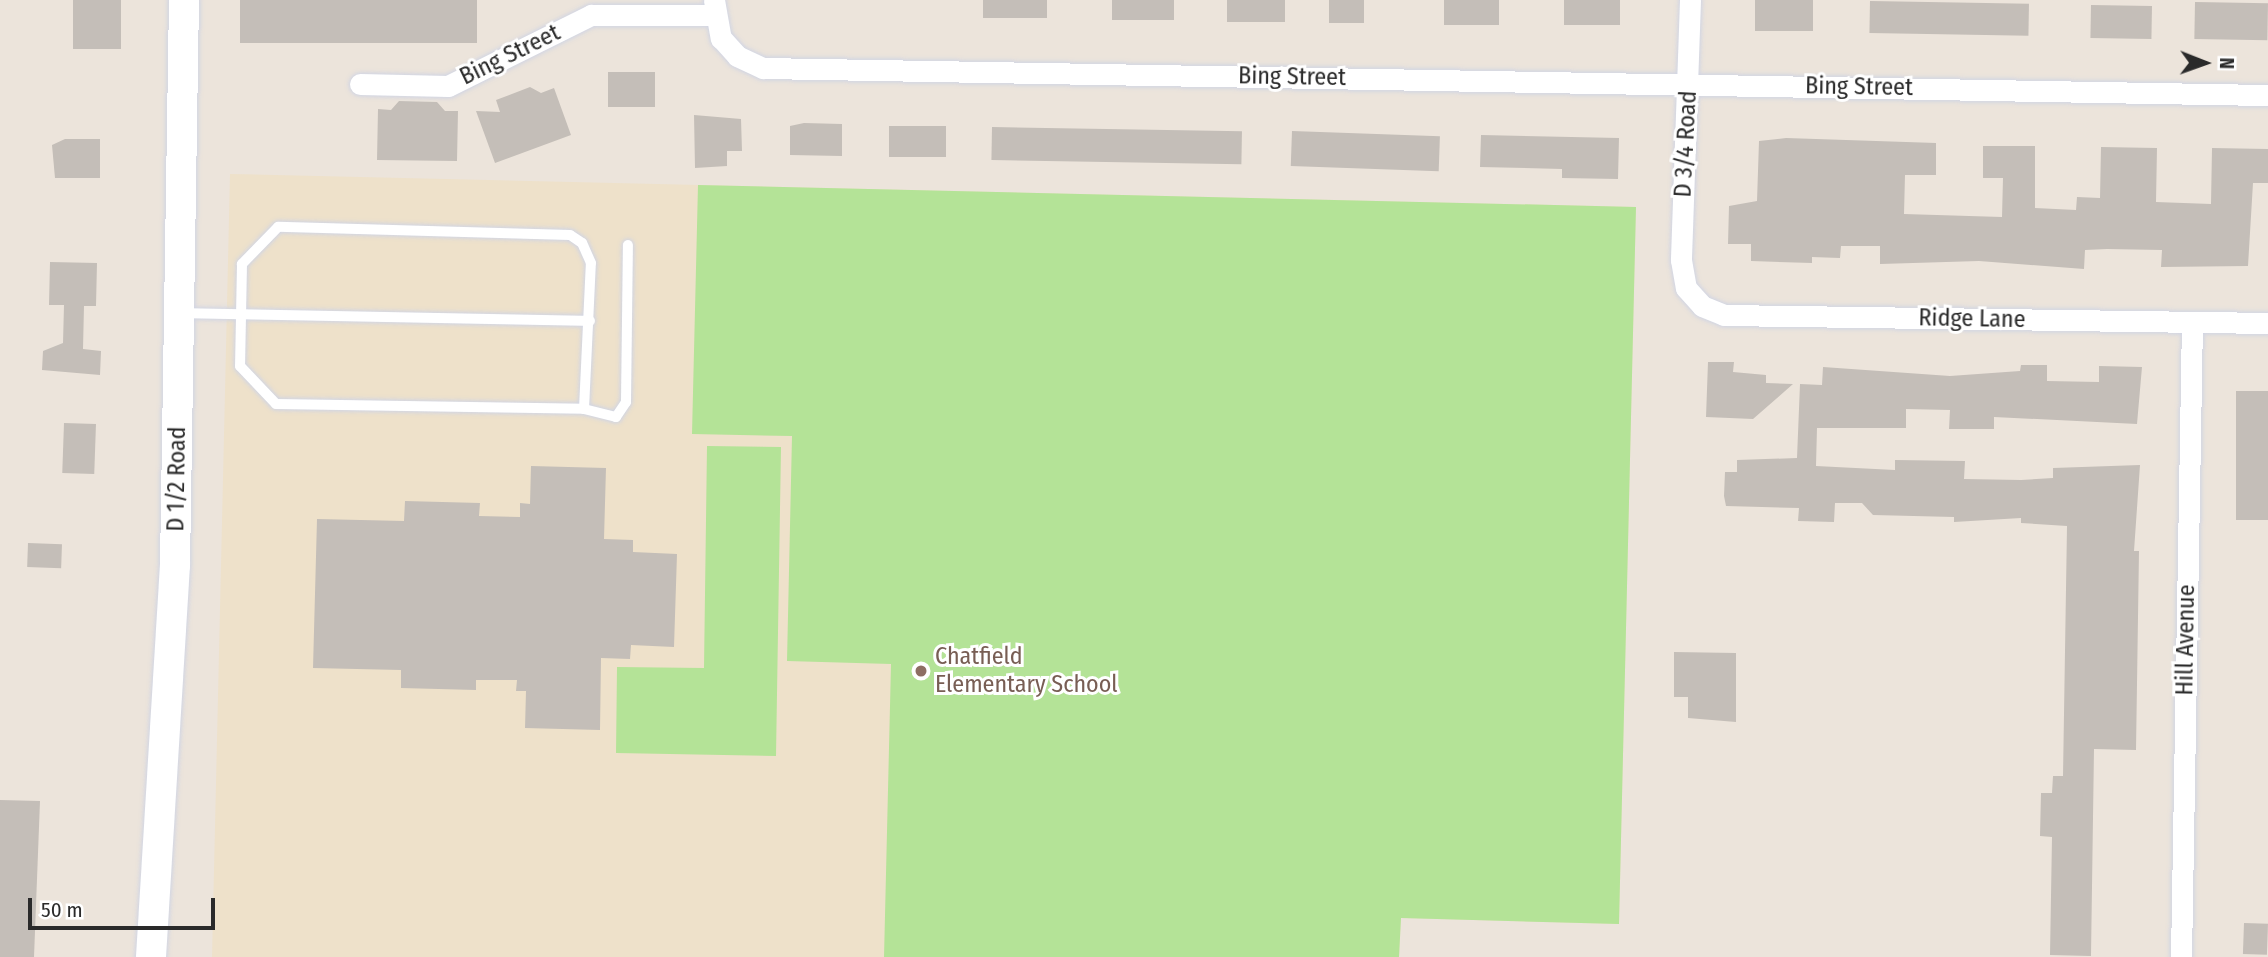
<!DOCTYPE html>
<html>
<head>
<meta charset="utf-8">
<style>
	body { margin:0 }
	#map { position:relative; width:2268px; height:957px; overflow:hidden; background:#ece4db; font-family:"Fira Sans Condensed",sans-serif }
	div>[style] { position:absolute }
	.education>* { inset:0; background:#eee1ca }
	.green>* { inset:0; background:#b4e397 }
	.building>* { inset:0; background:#c4beb8; transform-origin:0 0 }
	.roads { filter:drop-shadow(0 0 2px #d1d5e3) drop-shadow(0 0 2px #d1d5e3) }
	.lane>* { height:10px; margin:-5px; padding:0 5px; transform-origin:5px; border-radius:5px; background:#fff }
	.street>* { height:21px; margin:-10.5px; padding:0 10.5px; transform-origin:10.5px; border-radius:10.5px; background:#fff }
	.secondary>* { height:30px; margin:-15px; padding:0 15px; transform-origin:15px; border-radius:15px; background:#fff }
	.dots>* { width:19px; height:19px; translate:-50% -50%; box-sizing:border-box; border:4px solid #fff; border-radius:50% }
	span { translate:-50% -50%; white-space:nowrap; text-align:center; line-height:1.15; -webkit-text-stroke:6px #fff; paint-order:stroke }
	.street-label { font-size:24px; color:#2a2a2a }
	.education-label { font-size:24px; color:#785e54 }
	.left { translate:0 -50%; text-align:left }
	.north { position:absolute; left:2170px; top:28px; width:70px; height:70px; -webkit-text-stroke:5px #fff; paint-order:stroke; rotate:91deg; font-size:19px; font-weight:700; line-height:28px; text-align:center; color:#2a2a2a }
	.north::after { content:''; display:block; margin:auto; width:24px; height:32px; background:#2a2a2a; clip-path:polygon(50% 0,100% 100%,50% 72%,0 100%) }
	.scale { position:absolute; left:28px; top:898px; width:187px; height:32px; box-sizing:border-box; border:4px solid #2a2a2a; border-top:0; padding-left:9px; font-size:21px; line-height:24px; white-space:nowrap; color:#2a2a2a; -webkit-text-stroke:5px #fff; paint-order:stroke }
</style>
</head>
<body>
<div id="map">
	<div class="education">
		<i style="clip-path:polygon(230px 174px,1636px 207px,1619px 924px,1401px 918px,1399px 957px,212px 957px)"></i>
	</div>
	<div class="green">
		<i style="clip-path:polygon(698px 185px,1636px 207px,1619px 924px,1401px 918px,1399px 957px,884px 957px,891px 664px,787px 661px,792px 436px,692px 434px)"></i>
		<i style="clip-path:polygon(707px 446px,781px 447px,776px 756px,616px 753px,617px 667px,704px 668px)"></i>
	</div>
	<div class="building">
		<i style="left:73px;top:0;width:48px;height:49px"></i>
		<i style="left:240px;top:0;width:237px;height:43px"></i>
		<i style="left:983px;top:0;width:64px;height:18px"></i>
		<i style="left:1112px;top:0;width:62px;height:20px"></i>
		<i style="left:1227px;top:0;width:58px;height:22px"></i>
		<i style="left:1329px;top:0;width:35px;height:23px"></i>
		<i style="left:1444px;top:0;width:55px;height:25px"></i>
		<i style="left:1564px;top:0;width:56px;height:25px"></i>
		<i style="left:1755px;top:0;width:58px;height:31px"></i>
		<i style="left:1870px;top:1px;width:159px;height:32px;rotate:1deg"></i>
		<i style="left:2195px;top:2px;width:73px;height:37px;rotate:1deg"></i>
		<i style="left:2091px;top:5px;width:61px;height:33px;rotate:1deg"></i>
		<i style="left:608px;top:72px;width:47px;height:35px"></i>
		<i style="clip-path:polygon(530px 87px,541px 93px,554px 88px,571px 135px,495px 163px,476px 111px,500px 112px,496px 100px)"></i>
		<i style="clip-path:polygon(399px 101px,437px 102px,445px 111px,458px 111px,457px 161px,377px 160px,378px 109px,391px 110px)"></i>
		<i style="clip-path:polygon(694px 115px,741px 119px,742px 151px,727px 151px,727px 166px,695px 168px)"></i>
		<i style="clip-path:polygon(804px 123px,842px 124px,842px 156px,790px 155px,790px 126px)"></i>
		<i style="left:889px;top:126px;width:57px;height:31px"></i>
		<i style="left:992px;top:127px;width:250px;height:33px;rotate:1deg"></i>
		<i style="left:1292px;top:131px;width:148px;height:35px;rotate:2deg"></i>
		<i style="clip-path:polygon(1481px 135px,1619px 138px,1618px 179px,1562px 178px,1562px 169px,1480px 167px)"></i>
		<i style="clip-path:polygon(1786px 138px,1936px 143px,1936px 175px,1905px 175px,1904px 214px,2002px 217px,2003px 178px,1983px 178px,1983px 146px,2035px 146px,2035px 208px,2076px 210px,2077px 197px,2100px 198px,2101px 147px,2157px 148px,2156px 202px,2211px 204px,2212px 148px,2268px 149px,2268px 183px,2253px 183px,2248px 266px,2161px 267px,2162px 250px,2107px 249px,2085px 250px,2084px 269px,1979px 261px,1880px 264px,1880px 246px,1841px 246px,1840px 258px,1812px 257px,1812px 263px,1751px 261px,1751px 244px,1728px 244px,1729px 206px,1757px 201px,1759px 141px)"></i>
		<i style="clip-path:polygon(65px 139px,100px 139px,100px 178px,55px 178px,52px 145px)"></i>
		<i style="clip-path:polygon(50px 262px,97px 263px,96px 306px,84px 306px,83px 349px,101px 351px,100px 375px,42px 370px,43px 351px,63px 343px,64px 305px,49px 305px)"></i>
		<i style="clip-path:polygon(1708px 362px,1734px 362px,1733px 372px,1766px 375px,1766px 383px,1793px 384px,1753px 419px,1706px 417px)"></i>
		<i style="clip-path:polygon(2021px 365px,2047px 365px,2047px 381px,2099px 382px,2099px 366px,2142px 367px,2137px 424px,1994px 417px,1994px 429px,1949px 429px,1950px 410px,1906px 409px,1906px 428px,1817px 428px,1816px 466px,1895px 470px,1895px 460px,1965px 461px,1964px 479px,2021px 480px,2053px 478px,2053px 468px,2140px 465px,2134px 551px,2139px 551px,2136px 750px,2094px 749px,2091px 956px,2050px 955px,2052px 837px,2040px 836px,2041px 793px,2052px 793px,2053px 776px,2063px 776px,2067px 526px,2021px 523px,2021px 518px,1954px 522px,1954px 517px,1873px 515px,1862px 503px,1835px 503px,1834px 522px,1798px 521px,1799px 508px,1726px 506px,1724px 496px,1725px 472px,1737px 472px,1737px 460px,1797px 458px,1800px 384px,1822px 385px,1823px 367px,1950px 376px,2020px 371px)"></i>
		<i style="left:2236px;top:391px;width:32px;height:129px"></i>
		<i style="left:64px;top:423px;width:32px;height:50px;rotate:2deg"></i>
		<i style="clip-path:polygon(531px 466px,606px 468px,604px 539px,633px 540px,633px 552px,677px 554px,674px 647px,631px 645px,630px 659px,601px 658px,600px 730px,525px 728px,526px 691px,516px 691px,517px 680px,476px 680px,476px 690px,401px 688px,401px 670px,313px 668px,317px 519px,404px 521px,405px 501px,480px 503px,479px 516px,520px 517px,520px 503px,530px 504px)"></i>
		<i style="left:28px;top:543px;width:34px;height:24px;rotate:2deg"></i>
		<i style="clip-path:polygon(1674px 652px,1736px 653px,1736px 722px,1688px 718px,1688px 697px,1674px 697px)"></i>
		<i style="clip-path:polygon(0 800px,40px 801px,34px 957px,0 957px)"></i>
		<i style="left:2244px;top:923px;width:24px;height:31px;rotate:2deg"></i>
	</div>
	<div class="roads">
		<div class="lane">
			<i style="left:181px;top:313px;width:409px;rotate:1.1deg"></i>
			<i style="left:584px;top:409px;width:146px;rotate:-87.3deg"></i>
			<i style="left:591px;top:263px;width:22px;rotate:-114deg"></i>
			<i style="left:582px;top:243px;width:14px;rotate:-146deg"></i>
			<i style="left:570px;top:235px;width:292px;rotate:-178.4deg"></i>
			<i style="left:278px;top:227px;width:52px;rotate:134.2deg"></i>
			<i style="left:242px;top:264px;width:102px;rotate:91.1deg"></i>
			<i style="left:240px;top:366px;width:52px;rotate:46.5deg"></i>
			<i style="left:276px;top:404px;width:308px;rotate:0.9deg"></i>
			<i style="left:584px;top:409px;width:33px;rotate:14deg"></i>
			<i style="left:616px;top:417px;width:18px;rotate:-56deg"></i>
			<i style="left:626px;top:402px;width:157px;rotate:-89.3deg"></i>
		</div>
		<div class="street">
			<i style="left:714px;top:0;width:39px;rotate:80deg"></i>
			<i style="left:721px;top:38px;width:24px;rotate:48deg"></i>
			<i style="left:737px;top:56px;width:29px;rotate:25deg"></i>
			<i style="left:763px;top:68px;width:1505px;rotate:1.03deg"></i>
			<i style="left:1690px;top:0;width:260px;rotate:92deg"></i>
			<i style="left:1681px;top:260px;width:28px;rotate:80deg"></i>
			<i style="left:1686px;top:288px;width:24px;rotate:48deg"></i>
			<i style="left:1702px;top:306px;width:24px;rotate:22deg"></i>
			<i style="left:1724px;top:315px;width:544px;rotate:0.84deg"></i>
			<i style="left:360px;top:84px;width:88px;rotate:1.3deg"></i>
			<i style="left:448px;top:86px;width:160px;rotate:-26.4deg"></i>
			<i style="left:591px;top:15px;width:123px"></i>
			<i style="left:2181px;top:957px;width:635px;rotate:-89.01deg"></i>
		</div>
		<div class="secondary">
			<i style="left:151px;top:957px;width:392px;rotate:-86.5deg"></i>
			<i style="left:175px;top:566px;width:566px;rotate:-89.09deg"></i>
		</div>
	</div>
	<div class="dots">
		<i style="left:921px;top:671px;background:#8d6e63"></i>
	</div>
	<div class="street-label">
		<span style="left:510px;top:55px;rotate:-26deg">Bing Street</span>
		<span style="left:1292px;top:77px;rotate:1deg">Bing Street</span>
		<span style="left:1859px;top:87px;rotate:1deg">Bing Street</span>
		<span style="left:1686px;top:144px;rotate:-87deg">D 3/4 Road</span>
		<span style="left:1972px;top:319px;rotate:1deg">Ridge Lane</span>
		<span style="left:177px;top:479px;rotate:-89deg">D 1/2 Road</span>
		<span style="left:2186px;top:640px;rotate:-89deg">Hill Avenue</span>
	</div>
	<div class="education-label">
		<span class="left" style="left:935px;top:671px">Chatfield<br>Elementary School</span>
	</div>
	<div class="north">N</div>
	<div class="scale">50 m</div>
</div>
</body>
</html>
